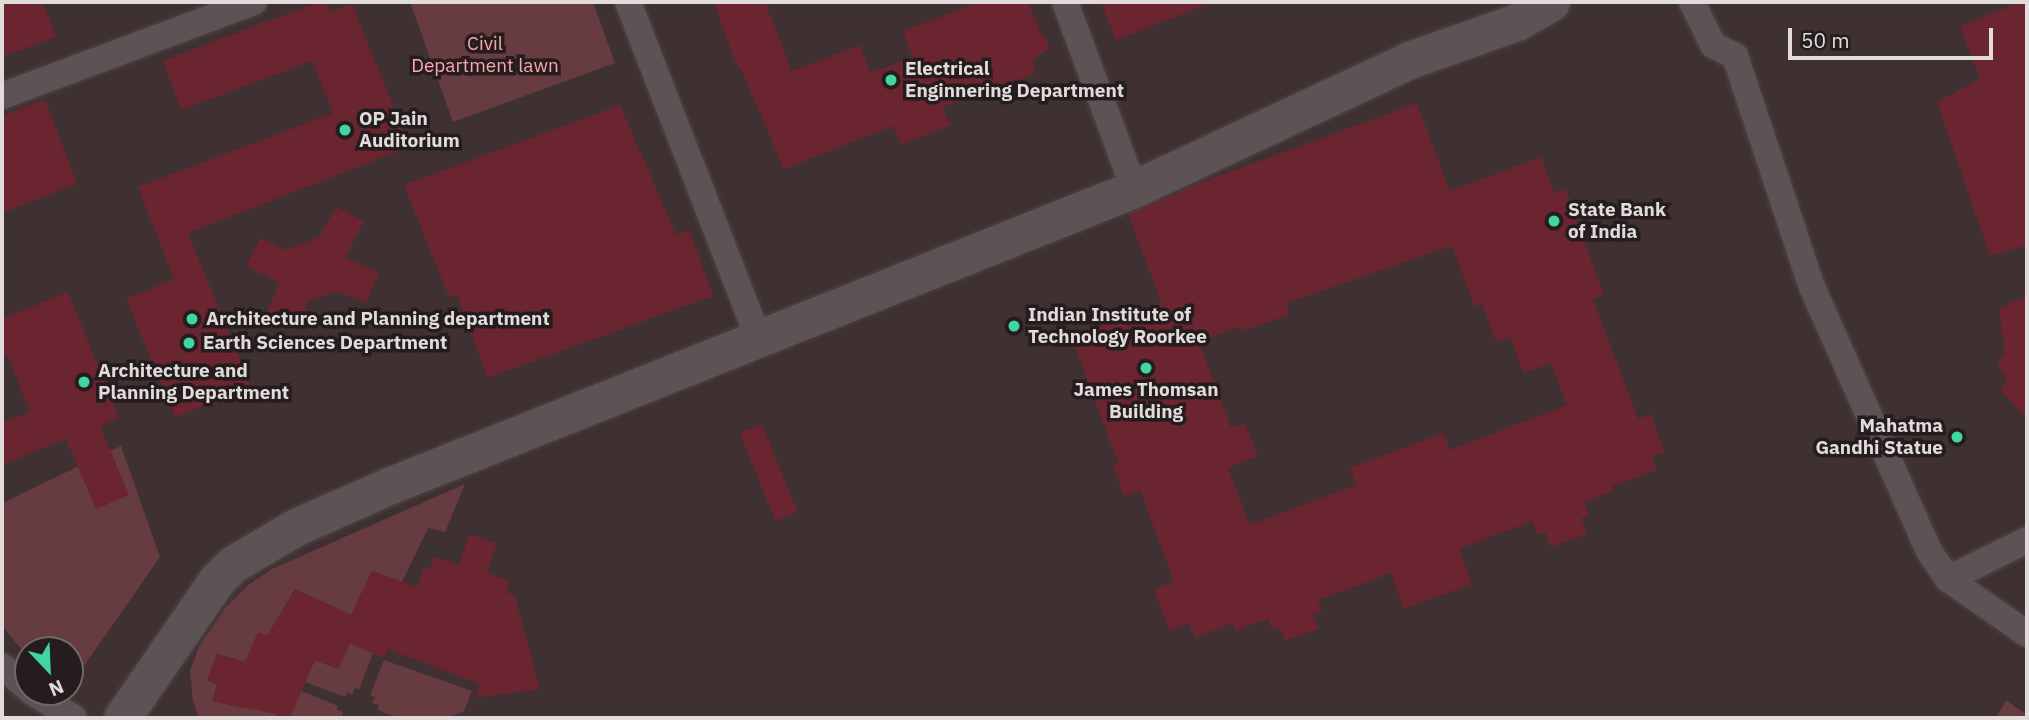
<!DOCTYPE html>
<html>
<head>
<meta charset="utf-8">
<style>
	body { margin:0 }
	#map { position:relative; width:2029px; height:720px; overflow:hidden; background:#2f2627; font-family:"IBM Plex Sans",sans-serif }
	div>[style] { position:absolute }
	.built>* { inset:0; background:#3f3031 }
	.green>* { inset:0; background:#663c40 }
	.building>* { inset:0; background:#6a2530; transform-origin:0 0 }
	.roads { filter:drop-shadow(0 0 2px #4c4445) drop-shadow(0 0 2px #4c4445) }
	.street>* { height:26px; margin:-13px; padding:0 13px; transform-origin:13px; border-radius:13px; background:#5d5354 }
	.secondary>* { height:37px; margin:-18.5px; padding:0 18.5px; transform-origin:18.5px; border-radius:18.5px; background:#5d5354 }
	.dots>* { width:19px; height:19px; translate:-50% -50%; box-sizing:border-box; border:4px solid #251d1d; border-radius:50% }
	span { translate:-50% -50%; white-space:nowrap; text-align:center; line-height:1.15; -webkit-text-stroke:7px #251d1d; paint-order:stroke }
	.park-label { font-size:19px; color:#fda6ae }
	.poi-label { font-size:19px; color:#e1dbdb; font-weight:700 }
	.left { translate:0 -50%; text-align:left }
	.right { translate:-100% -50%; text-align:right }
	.frame { position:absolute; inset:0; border:4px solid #e1dbdb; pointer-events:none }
	.north { position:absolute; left:14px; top:636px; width:70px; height:70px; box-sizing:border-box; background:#251d1d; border:2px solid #706969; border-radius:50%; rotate:157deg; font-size:19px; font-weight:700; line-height:28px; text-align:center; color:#e1dbdb }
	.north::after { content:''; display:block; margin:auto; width:24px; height:32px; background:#42d4a1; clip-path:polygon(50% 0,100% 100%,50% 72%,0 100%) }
	.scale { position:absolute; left:1788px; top:28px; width:205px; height:32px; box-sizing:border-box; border:4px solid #e1dbdb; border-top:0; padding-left:9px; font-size:21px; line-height:24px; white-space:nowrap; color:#e1dbdb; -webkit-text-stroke:5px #251d1d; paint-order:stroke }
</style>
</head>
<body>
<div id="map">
	<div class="built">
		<i style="clip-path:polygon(evenodd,2px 2px,2027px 2px,2027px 718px,2px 718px,2px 2px,28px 650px,70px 650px,70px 692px,28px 692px,28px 650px)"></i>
	</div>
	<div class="green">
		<i style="clip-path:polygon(410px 2px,593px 2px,615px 63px,453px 122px)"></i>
		<i style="clip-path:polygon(121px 446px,160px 557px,70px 686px,70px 650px,28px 650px,28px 657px,2px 626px,2px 503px)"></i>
		<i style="clip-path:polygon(465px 484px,445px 532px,428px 528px,402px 582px,372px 571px,351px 615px,295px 589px,267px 636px,258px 633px,245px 662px,217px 654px,207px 680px,217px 685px,212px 701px,244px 708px,248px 701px,287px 695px,276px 718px,199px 718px,193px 701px,190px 671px,199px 646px,226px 607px,248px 585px,272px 569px)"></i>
		<i style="clip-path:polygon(350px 643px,373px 653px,359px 690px,355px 688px,352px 695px,347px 692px,345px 697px,305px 682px,315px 660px,338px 669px)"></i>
		<i style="clip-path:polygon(384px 660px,472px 691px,464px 711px,448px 718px,398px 718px,377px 710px,379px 705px,372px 703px,375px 697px,370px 695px)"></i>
		<i style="clip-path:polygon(301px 691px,338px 706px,337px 710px,343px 712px,341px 718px,289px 718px)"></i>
		<i style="clip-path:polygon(2006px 700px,2027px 715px,2027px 718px,1996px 718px)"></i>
	</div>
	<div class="building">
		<i style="clip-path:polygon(2px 2px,43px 2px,56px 37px,2px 57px)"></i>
		<i style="clip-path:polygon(319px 2px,326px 2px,331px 12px,352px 4px,410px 147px,188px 233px,251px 387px,175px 417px,126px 299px,174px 279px,138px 187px,333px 113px,312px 61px,181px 110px,163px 61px)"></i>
		<i style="clip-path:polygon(713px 2px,765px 2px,792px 71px,860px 45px,870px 73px,913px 57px,903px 31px,981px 2px,1028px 2px,1041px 34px,1046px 37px,1049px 49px,1033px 60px,1034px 74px,942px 107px,951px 125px,901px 145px,893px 126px,784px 169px,740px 67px,738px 68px)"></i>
		<i style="clip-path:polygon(1101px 2px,1211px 2px,1211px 3px,1116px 40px)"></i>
		<i style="clip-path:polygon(2021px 2px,2027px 2px,2027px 245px,1990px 256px,1937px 102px,1980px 79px,1960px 26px)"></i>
		<i style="clip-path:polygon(45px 99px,77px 184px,2px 213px,2px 116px)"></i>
		<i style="clip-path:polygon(evenodd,1417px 103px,1450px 191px,1541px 157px,1554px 193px,1565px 189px,1604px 295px,1593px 299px,1638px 419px,1651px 414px,1665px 452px,1652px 456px,1657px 470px,1611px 487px,1613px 491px,1584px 502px,1589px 516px,1581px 518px,1587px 534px,1551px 547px,1545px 532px,1537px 535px,1532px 521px,1459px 549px,1472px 584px,1404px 609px,1391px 573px,1318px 600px,1322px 612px,1313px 615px,1319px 629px,1285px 641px,1280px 627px,1272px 630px,1268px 619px,1235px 631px,1233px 623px,1195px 638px,1189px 623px,1169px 631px,1154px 589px,1174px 581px,1140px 490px,1124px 496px,1113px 466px,1118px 463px,1071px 335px,1161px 302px,1128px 214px,1181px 190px,1417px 103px,1452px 246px,1475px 307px,1482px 304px,1496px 342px,1510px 337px,1523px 373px,1551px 363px,1567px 405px,1450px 450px,1443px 433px,1350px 468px,1356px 485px,1250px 525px,1228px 468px,1258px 456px,1245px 423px,1231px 428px,1199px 342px,1241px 326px,1243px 331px,1290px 314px,1286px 303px,1452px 246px)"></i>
		<i style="clip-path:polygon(620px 105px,676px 235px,689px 230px,713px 296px,487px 378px,457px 294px,449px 297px,404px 185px)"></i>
		<i style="clip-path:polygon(336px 207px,364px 221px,345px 258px,379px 272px,366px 303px,336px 291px,308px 302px,295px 331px,264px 317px,280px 283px,246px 266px,260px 238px,286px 250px,319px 237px)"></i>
		<i style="clip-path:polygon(68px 292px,119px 418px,100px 426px,129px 495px,96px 509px,66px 439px,2px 465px,2px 423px,30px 412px,7px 354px,2px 357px,2px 319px)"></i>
		<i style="clip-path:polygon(2027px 295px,2027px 419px,2001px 391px,2007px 379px,1997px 362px,2005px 354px,1999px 308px)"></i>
		<i style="left:762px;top:424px;width:95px;height:24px;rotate:68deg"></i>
		<i style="clip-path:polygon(470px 534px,497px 543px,487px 573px,510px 581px,506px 592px,515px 596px,540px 689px,477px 698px,479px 684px,388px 649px,384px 658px,350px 643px,338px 669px,315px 660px,290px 717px,212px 701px,217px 685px,207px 680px,218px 654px,245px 662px,258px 632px,267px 636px,295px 589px,351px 615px,372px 571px,417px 587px,424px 568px,430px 568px,434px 557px,459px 565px)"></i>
	</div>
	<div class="roads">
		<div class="street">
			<i style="left:628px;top:2px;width:362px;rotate:68.8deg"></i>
			<i style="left:1065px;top:2px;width:199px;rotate:69.7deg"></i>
			<i style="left:1692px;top:2px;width:48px;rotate:64deg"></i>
			<i style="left:1713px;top:45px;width:25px;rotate:27deg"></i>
			<i style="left:1735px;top:56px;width:243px;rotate:71.6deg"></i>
			<i style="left:1812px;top:287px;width:289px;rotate:66.1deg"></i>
			<i style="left:1929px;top:551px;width:34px;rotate:56deg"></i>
			<i style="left:1948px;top:579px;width:96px;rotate:34.8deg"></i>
			<i style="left:2px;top:96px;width:269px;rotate:-20.5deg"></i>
			<i style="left:1948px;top:579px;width:88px;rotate:-26.3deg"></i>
			<i style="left:2px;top:666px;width:35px;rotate:41deg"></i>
			<i style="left:32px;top:692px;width:49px;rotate:31.8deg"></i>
		</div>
		<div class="secondary">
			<i style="left:122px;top:718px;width:168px;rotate:-55.5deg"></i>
			<i style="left:217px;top:580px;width:23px;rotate:-45deg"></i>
			<i style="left:233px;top:564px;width:73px;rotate:-30.4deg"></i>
			<i style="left:296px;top:527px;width:104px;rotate:-23.9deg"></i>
			<i style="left:391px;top:485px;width:800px;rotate:-21.72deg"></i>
			<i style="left:1134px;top:189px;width:304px;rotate:-25.1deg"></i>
			<i style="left:1409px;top:60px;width:114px;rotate:-19.4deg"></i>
			<i style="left:1517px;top:22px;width:39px;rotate:-30deg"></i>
		</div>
	</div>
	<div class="dots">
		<i style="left:891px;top:80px;background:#42d4a1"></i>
		<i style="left:345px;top:130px;background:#42d4a1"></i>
		<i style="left:1554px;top:221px;background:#42d4a1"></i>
		<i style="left:192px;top:319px;background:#42d4a1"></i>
		<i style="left:1014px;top:326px;background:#42d4a1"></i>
		<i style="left:189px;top:343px;background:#42d4a1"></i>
		<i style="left:1146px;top:368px;background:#42d4a1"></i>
		<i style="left:84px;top:382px;background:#42d4a1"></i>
		<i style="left:1957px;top:437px;background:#42d4a1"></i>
	</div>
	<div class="park-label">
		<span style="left:485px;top:55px">Civil<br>Department lawn</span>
	</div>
	<div class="poi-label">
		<span class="left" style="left:905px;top:80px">Electrical<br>Enginnering Department</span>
		<span class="left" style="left:359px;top:130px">OP Jain<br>Auditorium</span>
		<span class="left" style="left:1568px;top:221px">State Bank<br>of India</span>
		<span class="left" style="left:1028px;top:326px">Indian Institute of<br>Technology Roorkee</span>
		<span class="left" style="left:206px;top:319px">Architecture and Planning department</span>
		<span class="left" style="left:203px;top:343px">Earth Sciences Department</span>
		<span class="left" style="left:98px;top:382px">Architecture and<br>Planning Department</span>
		<span style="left:1146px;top:401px">James Thomsan<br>Building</span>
		<span class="right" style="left:1943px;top:437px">Mahatma<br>Gandhi Statue</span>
	</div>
	<div class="frame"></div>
	<div class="north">N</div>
	<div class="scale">50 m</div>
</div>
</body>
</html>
